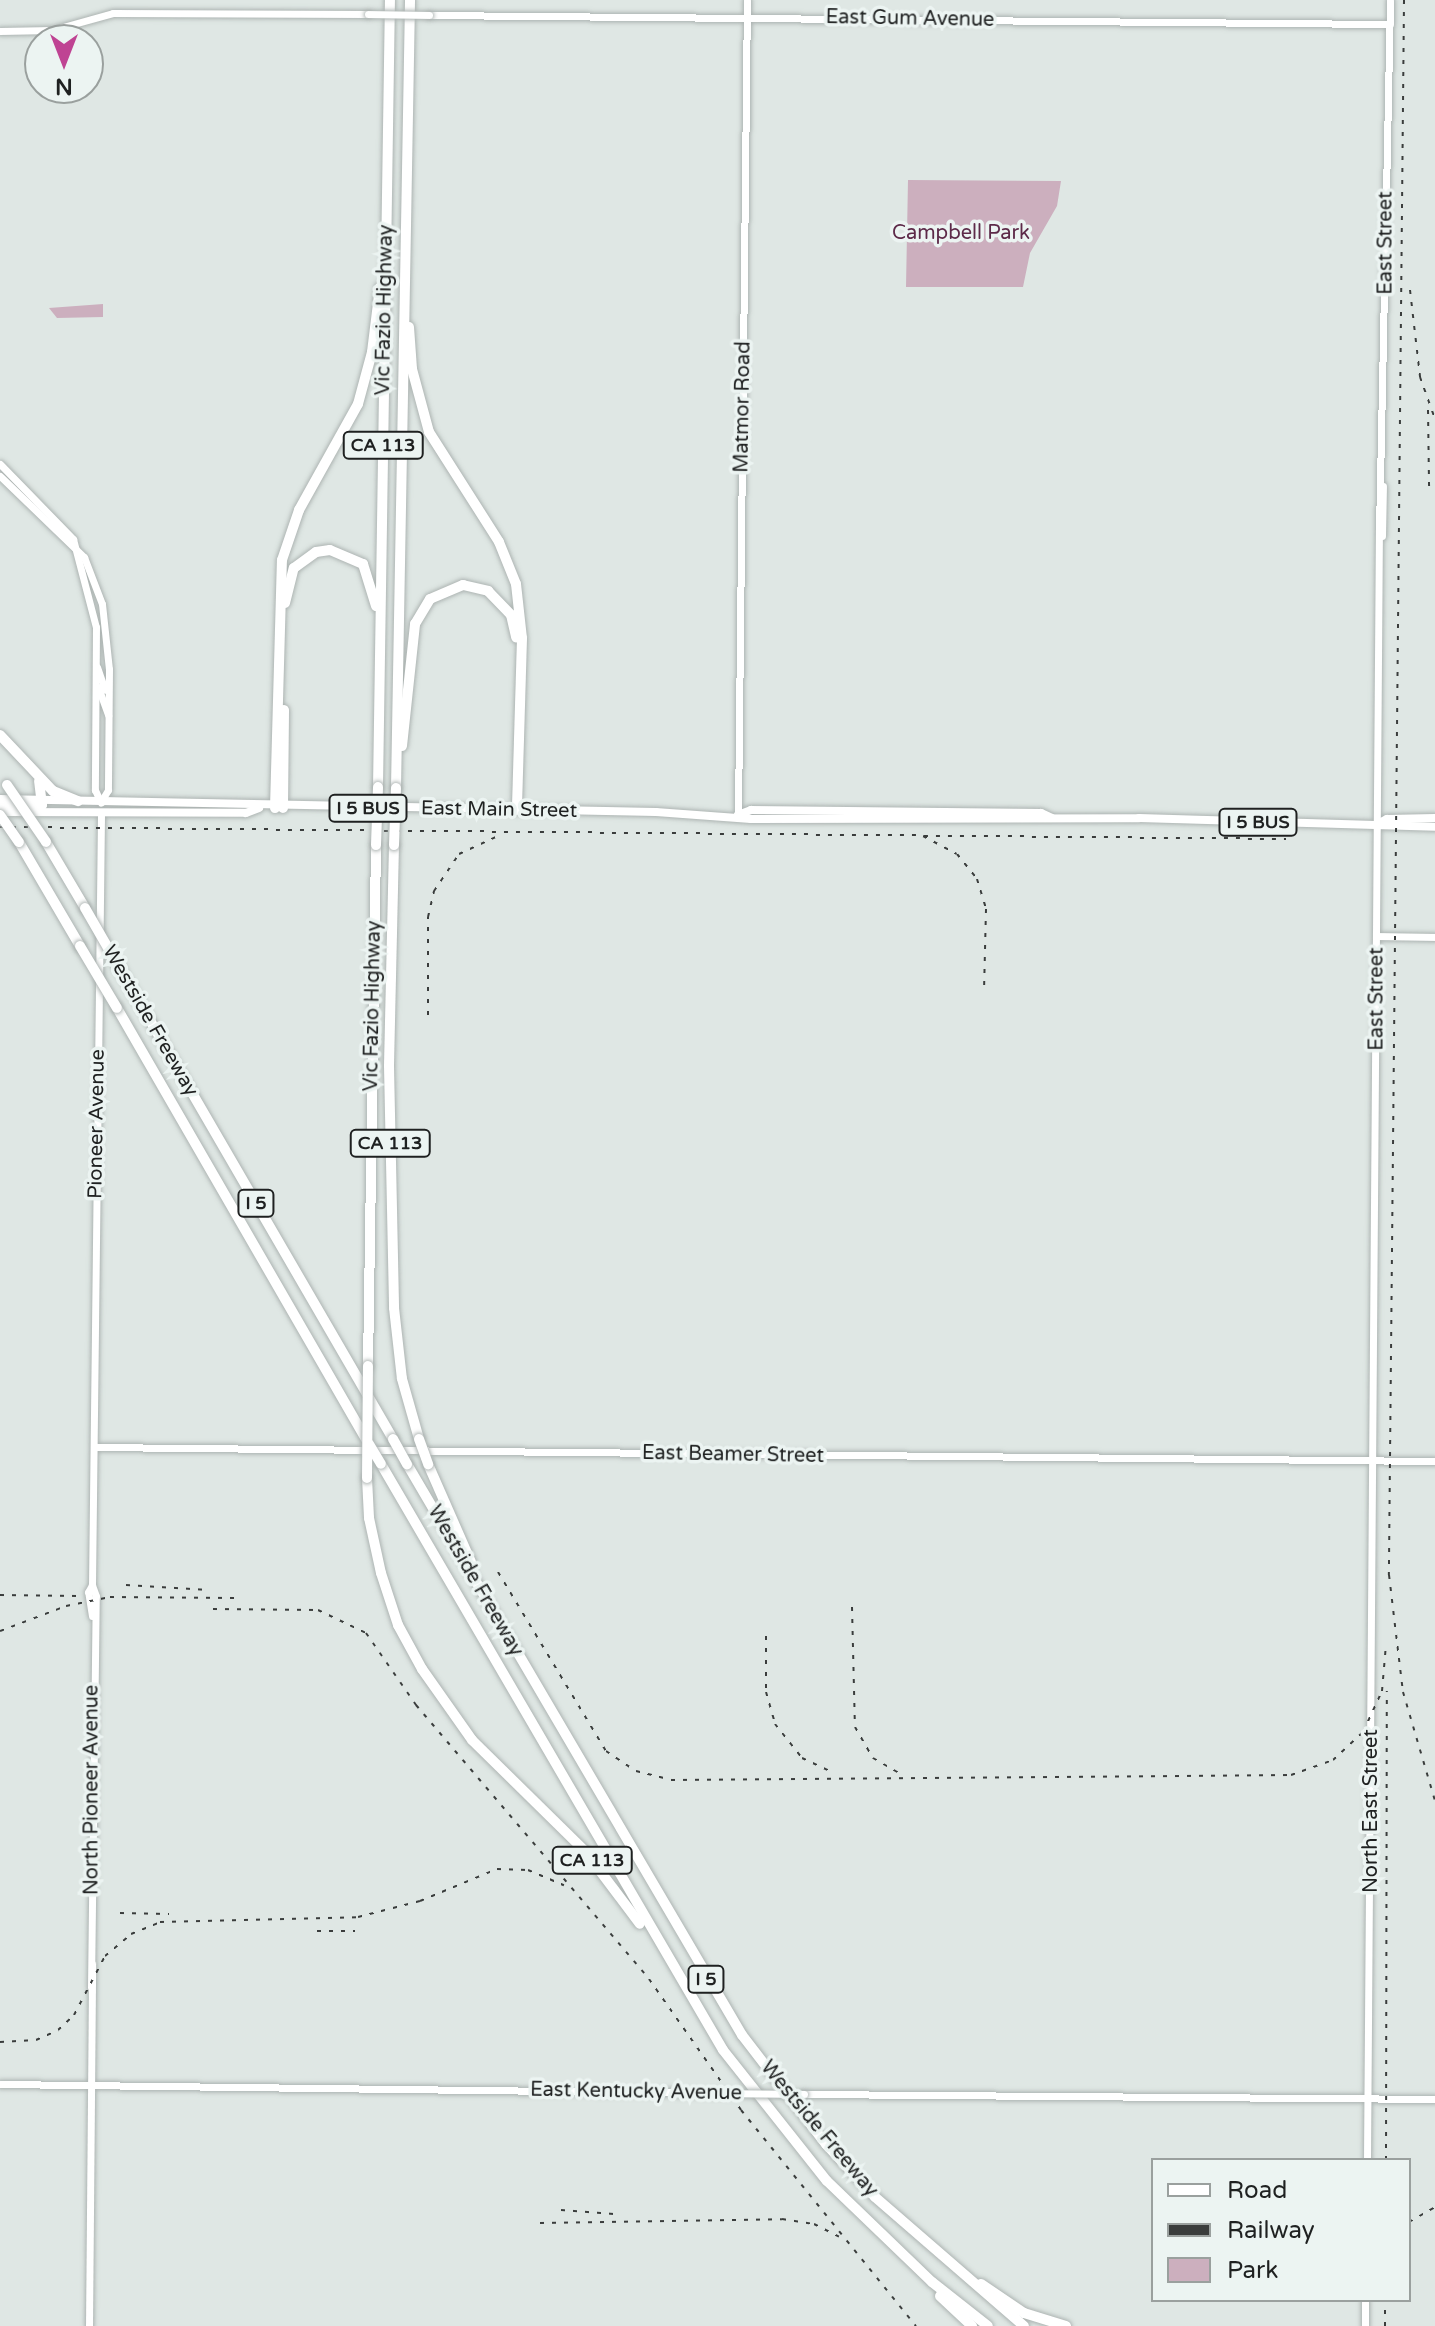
<!DOCTYPE html>
<html>
<head>
<meta charset="utf-8">
<style>
	body { margin:0 }
	#map { position:relative; width:1435px; height:2326px; overflow:hidden; background:#dfe7e4; font-family:"Varela Round",sans-serif }
	div>[style] { position:absolute }
	.green>* { inset:0; background:#ccafbe }
	.roads { filter:drop-shadow(0 0 2px #adb4b2) drop-shadow(0 0 2px #adb4b2) }
	.tertiary>* { height:7px; margin:-3.5px; padding:0 3.5px; transform-origin:3.5px; border-radius:3.5px; background:#fff }
	.secondary>* { height:7px; margin:-3.5px; padding:0 3.5px; transform-origin:3.5px; border-radius:3.5px; background:#fff }
	.primary>* { height:8px; margin:-4px; padding:0 4px; transform-origin:4px; border-radius:4px; background:#fff }
	.motorway>* { height:10px; margin:-5px; padding:0 5px; transform-origin:5px; border-radius:5px; background:#fff }
	.rail>* { height:2px; margin-top:-1px; transform-origin:0; background:repeating-linear-gradient(90deg,#3a3d3c 0 4px,transparent 0 12px) }
	.bridges { filter:drop-shadow(0 0 2px #adb4b2) drop-shadow(0 0 2px #adb4b2) }
	.tertiary-bridge>* { height:7px; margin:-3.5px; padding:0 3.5px; transform-origin:3.5px; border-radius:3.5px; background:#fff }
	.motorway-bridge>* { height:10px; margin:-5px; padding:0 5px; transform-origin:5px; border-radius:5px; background:#fff }
	span { translate:-50% -50%; white-space:nowrap; text-align:center; line-height:1.15; -webkit-text-stroke:7px #ecf4f2; paint-order:stroke }
	.shield-label span { padding:2px 6px; background:#ecf4f2; border:2px solid; border-radius:6px; -webkit-text-stroke-width:0 }
	.shield-label { font-size:18px; color:#1f2121; font-weight:700 }
	.street-label { font-size:20px; color:#1f2121 }
	.park-label { font-size:20px; color:#5d2a49 }
	.legend { position:absolute; left:1151px; top:2158px; width:260px; height:144px; box-sizing:border-box; background:#ecf4f2; border:2px solid #9aa09e; margin:0; padding:10px 14px; list-style:none; font-size:24px; color:#1f2121 }
	.legend li { display:flex; align-items:center; gap:16px; height:40px }
	.legend b { width:40px; border:2px solid #9aa09e }
	.north { position:absolute; left:24px; top:24px; width:80px; height:80px; box-sizing:border-box; background:#ecf4f2; border:2px solid #9aa09e; border-radius:50%; rotate:180deg; font-size:22px; font-weight:700; line-height:32px; text-align:center; color:#1f2121 }
	.north::after { content:''; display:block; margin:auto; width:28px; height:36px; background:#bf4393; clip-path:polygon(50% 0,100% 100%,50% 72%,0 100%) }
</style>
</head>
<body>
<div id="map">
	<div class="green">
		<i style="clip-path:polygon(908px 180px,1061px 181px,1057px 206px,1030px 253px,1023px 287px,906px 287px)"></i>
		<i style="clip-path:polygon(103px 304px,103px 317px,57px 318px,49px 308px)"></i>
	</div>
	<div class="roads">
		<div class="tertiary">
			<i style="left:429px;top:15px;width:961px;rotate:0.54deg"></i>
			<i style="left:0;top:31px;width:52px;rotate:-1.1deg"></i>
			<i style="left:52px;top:30px;width:63px;rotate:-15.6deg"></i>
			<i style="left:113px;top:13px;width:255px;rotate:0.2deg"></i>
			<i style="left:738px;top:815px;width:815px;rotate:-89.37deg"></i>
			<i style="left:1378px;top:936px;width:57px;rotate:1deg"></i>
			<i style="left:94px;top:1447px;width:1341px;rotate:0.6deg"></i>
			<i style="left:92px;top:1616px;width:24px;rotate:-99deg"></i>
			<i style="left:88px;top:1592px;width:8px;rotate:-60deg"></i>
			<i style="left:92px;top:1585px;width:772px;rotate:-89.33deg"></i>
			<i style="left:91px;top:1987px;width:391px;rotate:-89.3deg"></i>
			<i style="left:96px;top:1596px;width:12px;rotate:-110deg"></i>
			<i style="left:0;top:2084px;width:712px;rotate:0.72deg"></i>
			<i style="left:804px;top:2094px;width:631px;rotate:0.45deg"></i>
			<i style="left:89px;top:2326px;width:362px;rotate:-89.5deg"></i>
		</div>
		<div class="secondary">
			<i style="left:0;top:464px;width:105px;rotate:45.8deg"></i>
			<i style="left:73px;top:539px;width:91px;rotate:75.4deg"></i>
			<i style="left:96px;top:627px;width:163px;rotate:90.4deg"></i>
			<i style="left:95px;top:790px;width:14px;rotate:65deg"></i>
			<i style="left:0;top:476px;width:117px;rotate:44deg"></i>
			<i style="left:84px;top:557px;width:50px;rotate:69deg"></i>
			<i style="left:102px;top:604px;width:65px;rotate:83.9deg"></i>
			<i style="left:109px;top:669px;width:121px;rotate:90.5deg"></i>
			<i style="left:108px;top:790px;width:13px;rotate:122deg"></i>
			<i style="left:1382px;top:536px;width:50px;rotate:-88.9deg"></i>
			<i style="left:97px;top:667px;width:24px;rotate:71deg"></i>
			<i style="left:98px;top:687px;width:30px;rotate:70deg"></i>
			<i style="left:1367px;top:2160px;width:1630px;rotate:-89.58deg"></i>
			<i style="left:1379px;top:530px;width:530px;rotate:-88.81deg"></i>
			<i style="left:1365px;top:2326px;width:26px;rotate:-90deg"></i>
		</div>
		<div class="primary">
			<i style="left:0;top:799px;width:656px;rotate:1.14deg"></i>
			<i style="left:656px;top:812px;width:95px;rotate:4.2deg"></i>
			<i style="left:751px;top:819px;width:388px;rotate:-0.1deg"></i>
			<i style="left:1139px;top:818px;width:296px;rotate:1.7deg"></i>
			<i style="left:0;top:812px;width:246px;rotate:0.2deg"></i>
			<i style="left:246px;top:813px;width:14px;rotate:-21deg"></i>
			<i style="left:738px;top:815px;width:14px;rotate:-21deg"></i>
			<i style="left:751px;top:810px;width:290px;rotate:0.6deg"></i>
			<i style="left:1041px;top:813px;width:12px;rotate:24deg"></i>
			<i style="left:1377px;top:824px;width:11px;rotate:-27deg"></i>
			<i style="left:1387px;top:819px;width:48px;rotate:-1.2deg"></i>
		</div>
		<div class="motorway">
			<i style="left:409px;top:327px;width:42px;rotate:85.9deg"></i>
			<i style="left:412px;top:369px;width:65px;rotate:74.9deg"></i>
			<i style="left:429px;top:432px;width:130px;rotate:57.5deg"></i>
			<i style="left:499px;top:542px;width:45px;rotate:68deg"></i>
			<i style="left:516px;top:584px;width:54px;rotate:83.7deg"></i>
			<i style="left:522px;top:638px;width:172px;rotate:91.7deg"></i>
			<i style="left:285px;top:603px;width:36px;rotate:-76deg"></i>
			<i style="left:294px;top:568px;width:27px;rotate:-36deg"></i>
			<i style="left:316px;top:552px;width:14px;rotate:-8deg"></i>
			<i style="left:330px;top:550px;width:36px;rotate:23deg"></i>
			<i style="left:363px;top:564px;width:44px;rotate:72.8deg"></i>
			<i style="left:0;top:735px;width:77px;rotate:46.6deg"></i>
			<i style="left:53px;top:791px;width:27px;rotate:22deg"></i>
			<i style="left:402px;top:746px;width:123px;rotate:-83.9deg"></i>
			<i style="left:415px;top:624px;width:29px;rotate:-59deg"></i>
			<i style="left:430px;top:599px;width:36px;rotate:-23deg"></i>
			<i style="left:463px;top:585px;width:26px;rotate:13deg"></i>
			<i style="left:488px;top:591px;width:33px;rotate:46deg"></i>
			<i style="left:511px;top:615px;width:23px;rotate:77deg"></i>
			<i style="left:378px;top:787px;width:787px;rotate:-89.13deg"></i>
			<i style="left:396px;top:788px;width:788px;rotate:-88.98deg"></i>
			<i style="left:0;top:805px;width:42px"></i>
			<i style="left:42px;top:805px;width:24px;rotate:-97deg"></i>
			<i style="left:275px;top:808px;width:248px;rotate:-88.4deg"></i>
			<i style="left:282px;top:560px;width:53px;rotate:-71.2deg"></i>
			<i style="left:299px;top:510px;width:121px;rotate:-60.9deg"></i>
			<i style="left:358px;top:404px;width:54px;rotate:-74.9deg"></i>
			<i style="left:372px;top:352px;width:65px;rotate:-83deg"></i>
			<i style="left:283px;top:808px;width:98px;rotate:-89.4deg"></i>
			<i style="left:19px;top:842px;width:121px;rotate:59.6deg"></i>
			<i style="left:46px;top:842px;width:77px;rotate:59.4deg"></i>
			<i style="left:394px;top:845px;width:221px;rotate:91.3deg"></i>
			<i style="left:389px;top:1066px;width:242px;rotate:88.8deg"></i>
			<i style="left:394px;top:1308px;width:71px;rotate:83.6deg"></i>
			<i style="left:402px;top:1379px;width:62px;rotate:74.2deg"></i>
			<i style="left:119px;top:967px;width:546px;rotate:59.86deg"></i>
			<i style="left:117px;top:1008px;width:498px;rotate:60deg"></i>
			<i style="left:368px;top:1366px;width:521px;rotate:-89.12deg"></i>
			<i style="left:381px;top:1464px;width:678px;rotate:59.73deg"></i>
			<i style="left:723px;top:2050px;width:167px;rotate:51.6deg"></i>
			<i style="left:827px;top:2181px;width:146px;rotate:43.9deg"></i>
			<i style="left:932px;top:2282px;width:71px;rotate:38.2deg"></i>
			<i style="left:407px;top:1464px;width:662px;rotate:59.6deg"></i>
			<i style="left:742px;top:2035px;width:138px;rotate:52.4deg"></i>
			<i style="left:826px;top:2144px;width:72px;rotate:47.2deg"></i>
			<i style="left:875px;top:2197px;width:197px;rotate:40.9deg"></i>
			<i style="left:428px;top:1464px;width:107px;rotate:66.3deg"></i>
			<i style="left:367px;top:1478px;width:40px;rotate:87.1deg"></i>
			<i style="left:369px;top:1518px;width:56px;rotate:77.7deg"></i>
			<i style="left:381px;top:1573px;width:55px;rotate:71.9deg"></i>
			<i style="left:398px;top:1625px;width:50px;rotate:61.4deg"></i>
			<i style="left:422px;top:1669px;width:87px;rotate:54.8deg"></i>
			<i style="left:472px;top:1740px;width:158px;rotate:44.5deg"></i>
			<i style="left:585px;top:1851px;width:91px;rotate:53deg"></i>
			<i style="left:981px;top:2284px;width:52px;rotate:34deg"></i>
			<i style="left:1024px;top:2313px;width:44px;rotate:17.2deg"></i>
			<i style="left:940px;top:2296px;width:44px;rotate:43.2deg"></i>
		</div>
	</div>
	<div class="rail">
		<i style="left:1404px;top:0;width:1575px;rotate:90.55deg"></i>
		<i style="left:1389px;top:1575px;width:118px;rotate:83.2deg"></i>
		<i style="left:1403px;top:1692px;width:114px;rotate:73.6deg"></i>
		<i style="left:1410px;top:290px;width:88px;rotate:83.4deg"></i>
		<i style="left:1420px;top:377px;width:45px;rotate:70.3deg"></i>
		<i style="left:1428px;top:410px;width:76px;rotate:89.2deg"></i>
		<i style="left:0;top:827px;width:1286px;rotate:0.53deg"></i>
		<i style="left:923px;top:836px;width:38px;rotate:28deg"></i>
		<i style="left:957px;top:854px;width:32px;rotate:51deg"></i>
		<i style="left:977px;top:879px;width:31px;rotate:73deg"></i>
		<i style="left:986px;top:909px;width:82px;rotate:91.4deg"></i>
		<i style="left:428px;top:1015px;width:98px;rotate:-90deg"></i>
		<i style="left:428px;top:917px;width:27px;rotate:-77deg"></i>
		<i style="left:434px;top:891px;width:45px;rotate:-56deg"></i>
		<i style="left:459px;top:854px;width:45px;rotate:-24.9deg"></i>
		<i style="left:498px;top:1572px;width:209px;rotate:58.9deg"></i>
		<i style="left:606px;top:1751px;width:36px;rotate:34deg"></i>
		<i style="left:636px;top:1771px;width:36px;rotate:14deg"></i>
		<i style="left:671px;top:1780px;width:620px;rotate:-0.46deg"></i>
		<i style="left:1291px;top:1775px;width:45px;rotate:-19.7deg"></i>
		<i style="left:1333px;top:1760px;width:41px;rotate:-43deg"></i>
		<i style="left:1363px;top:1732px;width:45px;rotate:-65.1deg"></i>
		<i style="left:1382px;top:1691px;width:47px;rotate:-85.1deg"></i>
		<i style="left:126px;top:1585px;width:83px;rotate:3.4deg"></i>
		<i style="left:0;top:1595px;width:78px;rotate:0.7deg"></i>
		<i style="left:852px;top:1607px;width:120px;rotate:88.6deg"></i>
		<i style="left:855px;top:1727px;width:36px;rotate:60deg"></i>
		<i style="left:873px;top:1758px;width:34px;rotate:30deg"></i>
		<i style="left:213px;top:1609px;width:105px;rotate:0.5deg"></i>
		<i style="left:318px;top:1610px;width:53px;rotate:25.6deg"></i>
		<i style="left:366px;top:1633px;width:88px;rotate:55.2deg"></i>
		<i style="left:416px;top:1705px;width:360px;rotate:49.6deg"></i>
		<i style="left:649px;top:1979px;width:160px;rotate:54.9deg"></i>
		<i style="left:741px;top:2110px;width:278px;rotate:51deg"></i>
		<i style="left:0;top:1631px;width:71px;rotate:-20.7deg"></i>
		<i style="left:66px;top:1606px;width:45px;rotate:-11.6deg"></i>
		<i style="left:110px;top:1597px;width:124px;rotate:0.5deg"></i>
		<i style="left:766px;top:1636px;width:56px;rotate:90deg"></i>
		<i style="left:766px;top:1692px;width:33px;rotate:74deg"></i>
		<i style="left:775px;top:1724px;width:43px;rotate:51.5deg"></i>
		<i style="left:802px;top:1758px;width:35px;rotate:25deg"></i>
		<i style="left:120px;top:1913px;width:49px;rotate:1.2deg"></i>
		<i style="left:317px;top:1931px;width:38px"></i>
		<i style="left:0;top:2042px;width:36px;rotate:-3deg"></i>
		<i style="left:36px;top:2040px;width:24px;rotate:-24deg"></i>
		<i style="left:58px;top:2030px;width:22px;rotate:-43deg"></i>
		<i style="left:74px;top:2015px;width:67px;rotate:-62.3deg"></i>
		<i style="left:105px;top:1956px;width:34px;rotate:-40deg"></i>
		<i style="left:131px;top:1934px;width:31px;rotate:-22deg"></i>
		<i style="left:160px;top:1922px;width:198px;rotate:-1.4deg"></i>
		<i style="left:358px;top:1917px;width:64px;rotate:-14.5deg"></i>
		<i style="left:420px;top:1901px;width:83px;rotate:-22.6deg"></i>
		<i style="left:497px;top:1869px;width:31px;rotate:2deg"></i>
		<i style="left:528px;top:1870px;width:39px;rotate:23deg"></i>
		<i style="left:1386px;top:2160px;width:469px;rotate:-89.9deg"></i>
		<i style="left:561px;top:2210px;width:53px;rotate:4.3deg"></i>
		<i style="left:1409px;top:2222px;width:30px;rotate:-30deg"></i>
		<i style="left:540px;top:2223px;width:242px;rotate:-0.9deg"></i>
		<i style="left:782px;top:2219px;width:32px;rotate:9deg"></i>
		<i style="left:814px;top:2224px;width:28px;rotate:27deg"></i>
		<i style="left:1385px;top:2326px;width:26px;rotate:-90deg"></i>
	</div>
	<div class="bridges">
		<div class="tertiary-bridge">
			<i style="left:368px;top:14px;width:61px;rotate:0.9deg"></i>
			<i style="left:712px;top:2093px;width:92px;rotate:0.6deg"></i>
		</div>
		<div class="motorway-bridge">
			<i style="left:7px;top:785px;width:69px;rotate:55.6deg"></i>
			<i style="left:0;top:815px;width:33px;rotate:55deg"></i>
			<i style="left:376px;top:845px;width:58px;rotate:-88deg"></i>
			<i style="left:394px;top:845px;width:57px;rotate:-88deg"></i>
			<i style="left:85px;top:908px;width:68px;rotate:60deg"></i>
			<i style="left:80px;top:946px;width:72px;rotate:59.2deg"></i>
			<i style="left:393px;top:1439px;width:29px;rotate:61deg"></i>
			<i style="left:419px;top:1439px;width:27px;rotate:70deg"></i>
			<i style="left:369px;top:1444px;width:23px;rotate:59deg"></i>
			<i style="left:367px;top:1478px;width:112px;rotate:-89.5deg"></i>
		</div>
	</div>
	<div class="shield-label">
		<span style="left:383px;top:445px">CA 113</span>
		<span style="left:368px;top:808px">I 5 BUS</span>
		<span style="left:1258px;top:822px">I 5 BUS</span>
		<span style="left:390px;top:1143px">CA 113</span>
		<span style="left:256px;top:1203px">I 5</span>
		<span style="left:592px;top:1860px">CA 113</span>
		<span style="left:706px;top:1979px">I 5</span>
	</div>
	<div class="street-label">
		<span style="left:910px;top:19px;rotate:1deg">East Gum Avenue</span>
		<span style="left:1386px;top:243px;rotate:-90deg">East Street</span>
		<span style="left:385px;top:310px;rotate:-89deg">Vic Fazio Highway</span>
		<span style="left:743px;top:407px;rotate:-89deg">Matmor Road</span>
		<span style="left:499px;top:810px;rotate:1deg">East Main Street</span>
		<span style="left:1377px;top:999px;rotate:-90deg">East Street</span>
		<span style="left:373px;top:1006px;rotate:-89deg">Vic Fazio Highway</span>
		<span style="left:150px;top:1021px;rotate:60deg">Westside Freeway</span>
		<span style="left:97px;top:1124px;rotate:-89deg">Pioneer Avenue</span>
		<span style="left:733px;top:1455px;rotate:1deg">East Beamer Street</span>
		<span style="left:475px;top:1581px;rotate:60deg">Westside Freeway</span>
		<span style="left:92px;top:1790px;rotate:-90deg">North Pioneer Avenue</span>
		<span style="left:1371px;top:1811px;rotate:-90deg">North East Street</span>
		<span style="left:636px;top:2092px;rotate:1deg">East Kentucky Avenue</span>
		<span style="left:819px;top:2129px;rotate:50deg">Westside Freeway</span>
	</div>
	<div class="park-label">
		<span style="left:961px;top:233px">Campbell Park</span>
	</div>
	<ul class="legend">
	<li><b style="height:10px;background:#fff"></b>Road</li>
	<li><b style="height:10px;background:#3a3d3c"></b>Railway</li>
	<li><b style="height:22px;background:#ccafbe"></b>Park</li>
	</ul>
	<div class="north">N</div>
</div>
</body>
</html>
